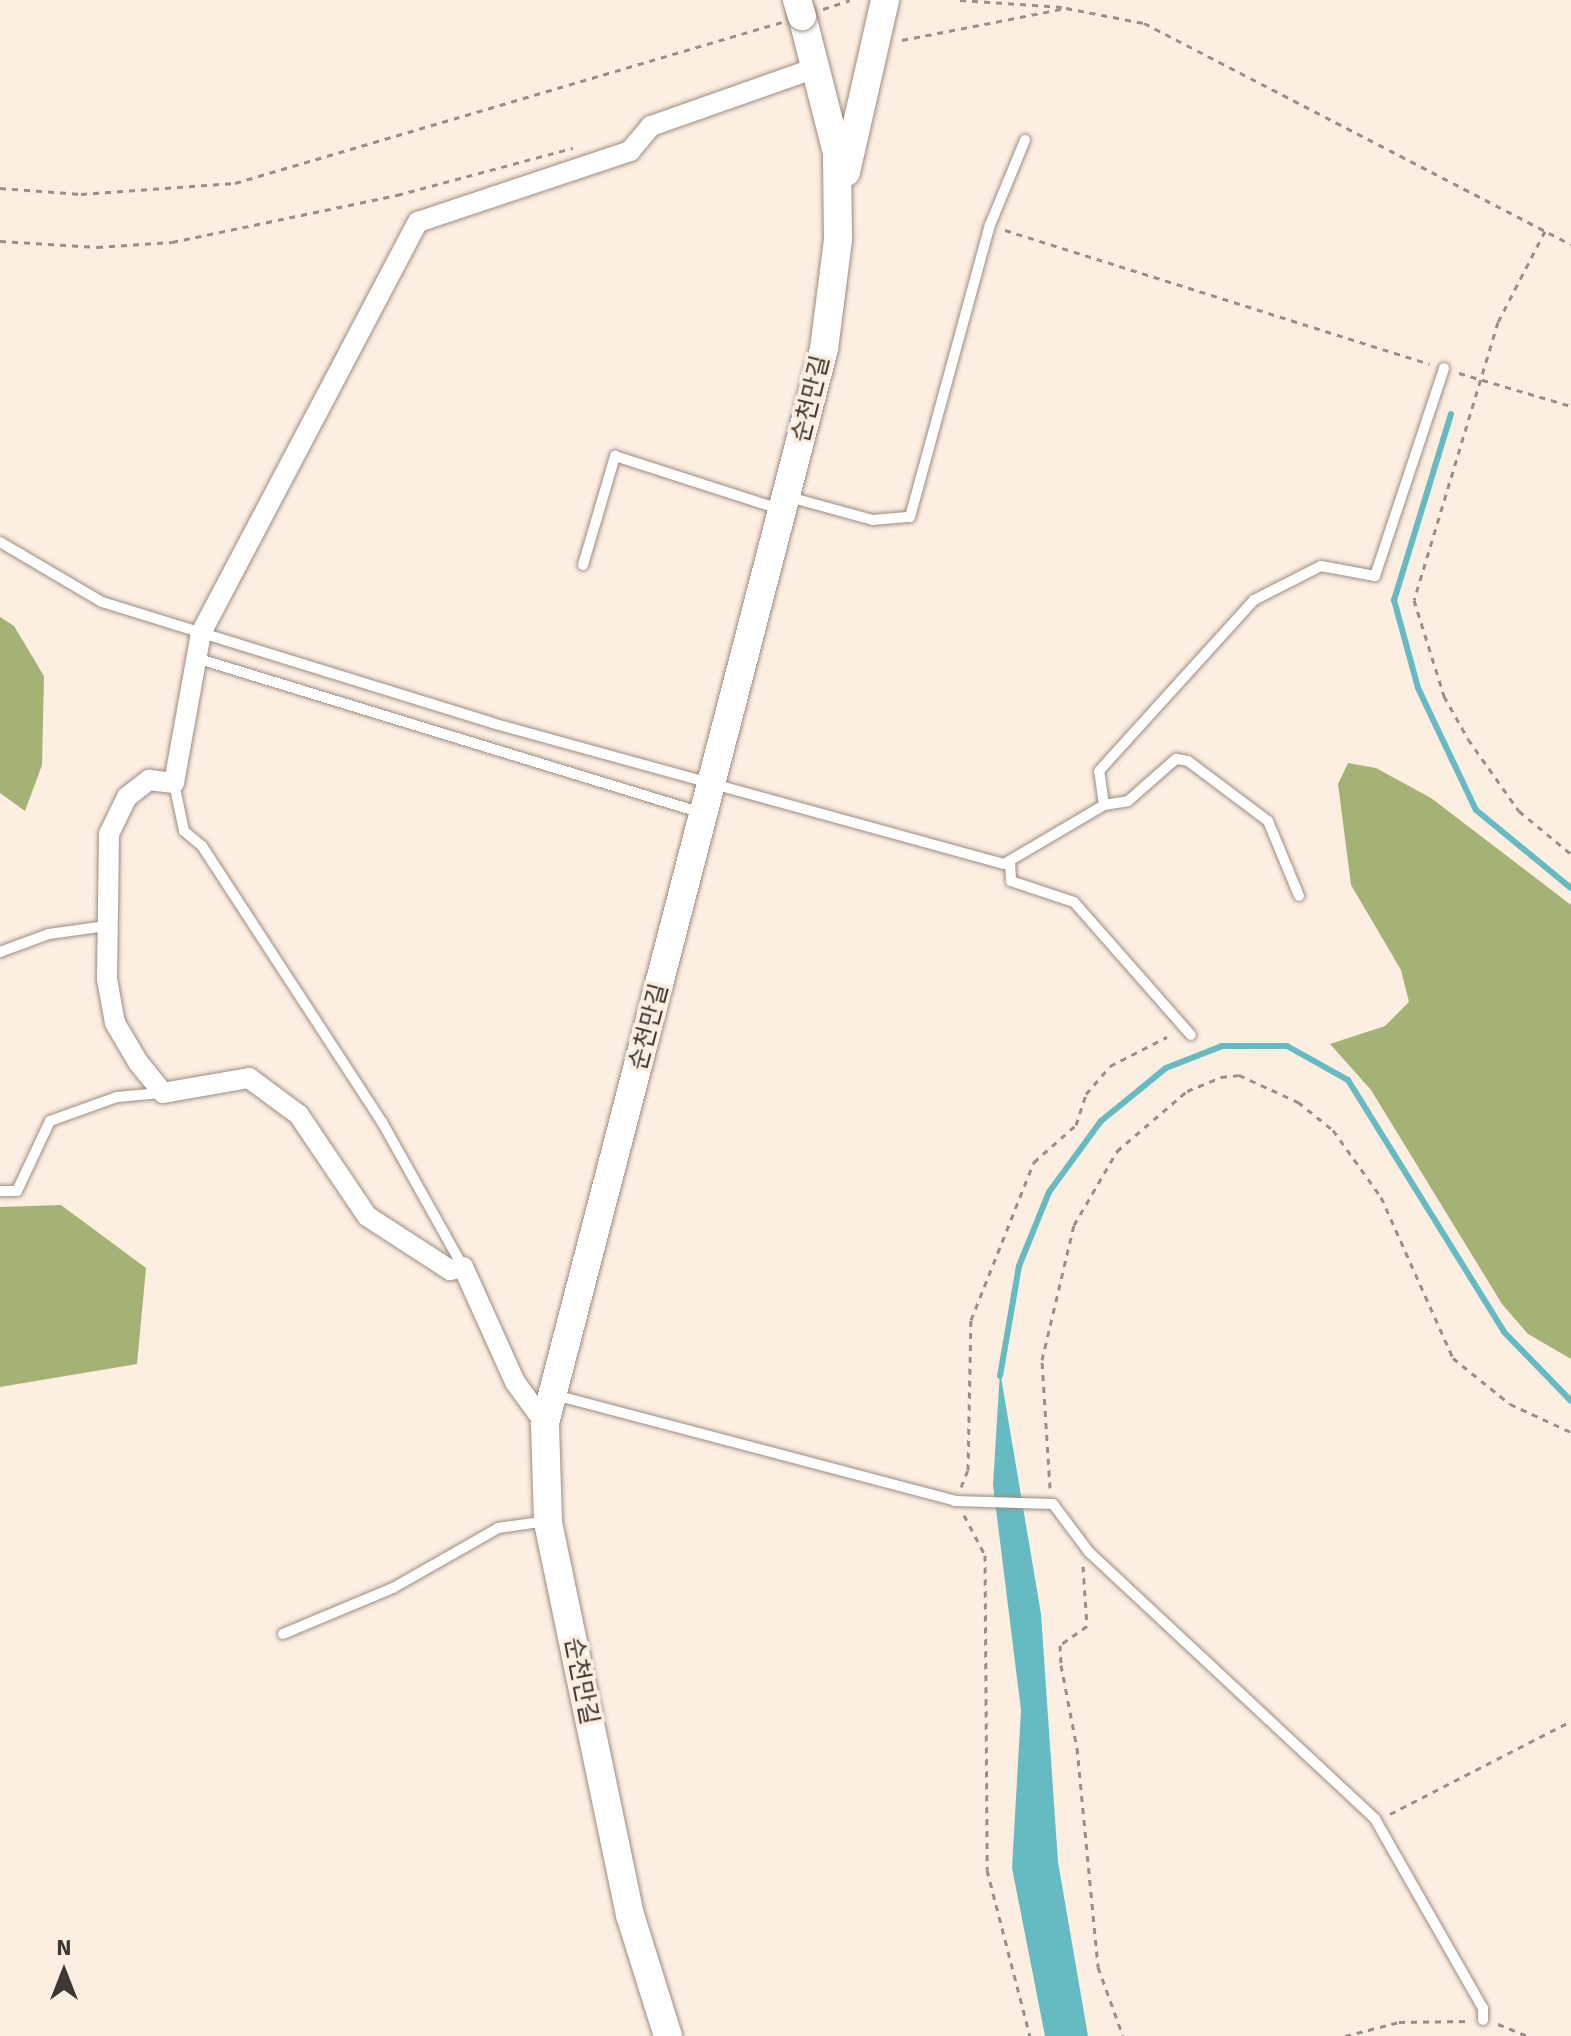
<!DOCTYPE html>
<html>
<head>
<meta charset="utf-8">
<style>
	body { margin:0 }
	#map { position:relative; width:1571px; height:2036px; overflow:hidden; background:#fdeee2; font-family:Signika,"Noto Sans KR",sans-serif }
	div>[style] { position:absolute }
	.forest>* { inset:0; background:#a5b276 }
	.water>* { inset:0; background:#66bac1 }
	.stream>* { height:6px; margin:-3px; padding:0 3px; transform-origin:3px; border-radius:3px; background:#66bac1 }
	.path>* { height:3px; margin-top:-1.5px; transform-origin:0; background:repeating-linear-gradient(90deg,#998f87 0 6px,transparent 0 12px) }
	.roads { filter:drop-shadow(0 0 2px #9b8d81) drop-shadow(0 0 2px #9b8d81) }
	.lane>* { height:10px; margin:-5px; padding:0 5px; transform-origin:5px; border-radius:5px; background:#fff }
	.street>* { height:20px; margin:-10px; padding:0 10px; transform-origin:10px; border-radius:10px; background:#fff }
	.secondary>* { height:28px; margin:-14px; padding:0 14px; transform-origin:14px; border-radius:14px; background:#fff }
	.bridges { filter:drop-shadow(0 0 2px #9b8d81) drop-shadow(0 0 2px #9b8d81) }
	.secondary-bridge>* { height:28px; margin:-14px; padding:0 14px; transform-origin:14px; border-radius:14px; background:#fff }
	span { translate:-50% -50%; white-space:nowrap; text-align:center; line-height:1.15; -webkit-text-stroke:7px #fdeee2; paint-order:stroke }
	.street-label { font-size:24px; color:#3d3732 }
	.north { position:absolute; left:24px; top:1932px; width:80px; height:80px; -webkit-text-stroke:6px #fdeee2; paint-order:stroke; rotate:0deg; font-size:22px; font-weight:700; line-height:32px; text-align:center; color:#3d3732 }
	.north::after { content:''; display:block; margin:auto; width:28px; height:36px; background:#3d3732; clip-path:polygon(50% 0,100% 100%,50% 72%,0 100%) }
</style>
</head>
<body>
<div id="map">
	<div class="forest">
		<i style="clip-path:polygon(0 617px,14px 626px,44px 676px,42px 765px,25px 811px,0 793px)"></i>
		<i style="clip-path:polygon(1348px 763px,1376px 768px,1431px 798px,1571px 905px,1571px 1359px,1528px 1334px,1502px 1304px,1371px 1090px,1330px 1044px,1385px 1026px,1409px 1002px,1401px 970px,1351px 885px,1338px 784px)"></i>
		<i style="clip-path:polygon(61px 1205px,146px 1268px,137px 1364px,0 1387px,0 1207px)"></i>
	</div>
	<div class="water">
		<i style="clip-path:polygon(1000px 1371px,1041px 1614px,1058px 1862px,1088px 2036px,1045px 2036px,1012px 1868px,1021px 1710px,993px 1485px)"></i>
	</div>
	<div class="stream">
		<i style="left:1451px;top:414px;width:195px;rotate:107deg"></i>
		<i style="left:1394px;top:600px;width:91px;rotate:74.7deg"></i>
		<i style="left:1418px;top:688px;width:135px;rotate:64.6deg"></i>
		<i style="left:1476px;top:810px;width:123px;rotate:39.4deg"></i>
		<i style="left:1000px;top:1376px;width:112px;rotate:-80.2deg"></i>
		<i style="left:1019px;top:1266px;width:80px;rotate:-67.9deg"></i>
		<i style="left:1049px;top:1192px;width:88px;rotate:-53.8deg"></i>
		<i style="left:1101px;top:1121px;width:84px;rotate:-39.2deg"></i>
		<i style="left:1166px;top:1068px;width:60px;rotate:-21.4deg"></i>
		<i style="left:1222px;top:1046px;width:65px"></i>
		<i style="left:1287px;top:1046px;width:70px;rotate:29.1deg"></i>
		<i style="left:1348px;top:1080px;width:296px;rotate:58.2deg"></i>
		<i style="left:1504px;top:1332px;width:96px;rotate:45.8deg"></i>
	</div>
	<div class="path">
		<i style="left:960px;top:0;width:102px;rotate:3.9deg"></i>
		<i style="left:823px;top:9px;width:28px;rotate:-18deg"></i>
		<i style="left:902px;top:40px;width:167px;rotate:-11deg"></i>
		<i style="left:1066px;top:8px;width:79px;rotate:10.9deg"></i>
		<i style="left:1144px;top:23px;width:481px;rotate:27.4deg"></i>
		<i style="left:0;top:188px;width:81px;rotate:4.2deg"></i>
		<i style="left:81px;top:194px;width:154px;rotate:-4.1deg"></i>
		<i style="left:235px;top:183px;width:570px;rotate:-16.4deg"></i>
		<i style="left:1005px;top:230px;width:445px;rotate:17.5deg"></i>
		<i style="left:1545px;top:231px;width:102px;rotate:117.3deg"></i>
		<i style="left:1498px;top:322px;width:290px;rotate:106.8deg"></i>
		<i style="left:1414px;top:600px;width:101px;rotate:72.6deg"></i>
		<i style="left:1444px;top:696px;width:49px;rotate:60.8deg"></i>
		<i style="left:1468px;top:739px;width:88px;rotate:54.7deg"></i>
		<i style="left:1519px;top:811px;width:67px;rotate:39.6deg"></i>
		<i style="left:0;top:241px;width:97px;rotate:3.5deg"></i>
		<i style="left:97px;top:247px;width:75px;rotate:-3.8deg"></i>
		<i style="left:172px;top:242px;width:230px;rotate:-11.8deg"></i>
		<i style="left:397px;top:195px;width:182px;rotate:-15deg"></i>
		<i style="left:1459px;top:373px;width:117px;rotate:16.4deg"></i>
		<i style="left:961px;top:1487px;width:18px;rotate:-68deg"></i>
		<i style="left:968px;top:1470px;width:150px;rotate:-88.9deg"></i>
		<i style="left:971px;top:1320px;width:170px;rotate:-68.3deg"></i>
		<i style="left:1034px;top:1162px;width:56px;rotate:-41.4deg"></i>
		<i style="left:1076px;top:1125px;width:33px;rotate:-72deg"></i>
		<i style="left:1086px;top:1094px;width:37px;rotate:-49deg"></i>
		<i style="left:1110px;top:1066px;width:64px;rotate:-27deg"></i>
		<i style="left:1050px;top:1488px;width:128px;rotate:-93.6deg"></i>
		<i style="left:1042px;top:1360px;width:139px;rotate:-76.7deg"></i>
		<i style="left:1074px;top:1225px;width:86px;rotate:-59.8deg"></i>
		<i style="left:1117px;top:1151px;width:92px;rotate:-40.6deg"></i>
		<i style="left:1187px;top:1091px;width:37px;rotate:-22deg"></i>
		<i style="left:1221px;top:1077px;width:18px;rotate:-6deg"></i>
		<i style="left:1239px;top:1075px;width:65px;rotate:24.6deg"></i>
		<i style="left:1298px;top:1102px;width:45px;rotate:38.7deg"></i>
		<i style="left:1333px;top:1130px;width:82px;rotate:54.4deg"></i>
		<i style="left:1381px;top:1197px;width:176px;rotate:65.9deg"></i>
		<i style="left:1453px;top:1358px;width:73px;rotate:38.9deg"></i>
		<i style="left:1510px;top:1404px;width:67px;rotate:24.7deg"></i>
		<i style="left:964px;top:1515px;width:45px;rotate:62.3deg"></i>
		<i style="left:985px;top:1555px;width:315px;rotate:89.6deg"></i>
		<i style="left:987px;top:1870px;width:171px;rotate:75.5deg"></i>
		<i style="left:1083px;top:1566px;width:60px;rotate:86.2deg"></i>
		<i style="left:1087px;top:1626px;width:33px;rotate:145deg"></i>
		<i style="left:1060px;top:1645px;width:20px;rotate:87deg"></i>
		<i style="left:1061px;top:1665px;width:85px;rotate:79.1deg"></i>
		<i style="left:1077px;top:1748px;width:220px;rotate:84.5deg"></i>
		<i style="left:1098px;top:1967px;width:73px;rotate:70.1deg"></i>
		<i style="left:1390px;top:1814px;width:203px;rotate:-27.2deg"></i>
		<i style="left:1498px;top:2024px;width:31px;rotate:22deg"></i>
		<i style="left:1345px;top:2036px;width:56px;rotate:-14.5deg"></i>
		<i style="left:1399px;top:2022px;width:72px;rotate:-0.8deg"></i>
	</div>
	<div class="roads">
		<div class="lane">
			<i style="left:789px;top:497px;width:87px;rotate:15.3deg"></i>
			<i style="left:873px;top:520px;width:37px;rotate:-5deg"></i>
			<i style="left:910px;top:517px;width:303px;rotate:-74.7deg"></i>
			<i style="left:990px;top:225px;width:92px;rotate:-67.6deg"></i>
			<i style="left:0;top:542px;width:118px;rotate:30.5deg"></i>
			<i style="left:102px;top:602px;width:408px;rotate:17.2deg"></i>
			<i style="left:492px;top:723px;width:531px;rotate:15.4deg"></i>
			<i style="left:1004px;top:864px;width:116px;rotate:-30.5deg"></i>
			<i style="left:1104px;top:805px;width:34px;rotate:-98deg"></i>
			<i style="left:1099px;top:771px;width:231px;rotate:-47.8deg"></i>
			<i style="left:1254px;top:600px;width:75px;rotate:-26.9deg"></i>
			<i style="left:1321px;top:566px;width:55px;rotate:10.5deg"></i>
			<i style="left:1375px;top:576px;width:219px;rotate:-71.6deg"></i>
			<i style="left:583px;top:565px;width:114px;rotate:-73.6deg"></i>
			<i style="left:615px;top:456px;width:176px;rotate:17.9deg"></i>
			<i style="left:196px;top:658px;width:529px;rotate:17.03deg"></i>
			<i style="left:174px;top:783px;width:49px;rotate:78.2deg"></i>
			<i style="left:184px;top:831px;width:23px;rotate:40deg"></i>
			<i style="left:202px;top:846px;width:330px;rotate:56.9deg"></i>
			<i style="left:382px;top:1122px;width:166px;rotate:60.8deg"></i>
			<i style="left:1104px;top:805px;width:24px;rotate:-9deg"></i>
			<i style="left:1128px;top:801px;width:64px;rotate:-41.2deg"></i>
			<i style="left:1176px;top:759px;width:12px;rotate:9deg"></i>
			<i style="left:1188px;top:761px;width:100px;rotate:36.9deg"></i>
			<i style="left:1268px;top:821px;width:81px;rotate:67.5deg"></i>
			<i style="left:1010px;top:861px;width:20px;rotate:87deg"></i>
			<i style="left:1011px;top:881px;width:66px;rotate:18.4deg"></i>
			<i style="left:1074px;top:902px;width:177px;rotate:48.7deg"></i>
			<i style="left:0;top:952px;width:52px;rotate:-20.2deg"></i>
			<i style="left:49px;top:934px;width:58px;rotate:-8deg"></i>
			<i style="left:0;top:1191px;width:17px"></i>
			<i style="left:17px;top:1191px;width:77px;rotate:-64.8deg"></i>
			<i style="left:50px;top:1121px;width:71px;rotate:-19.7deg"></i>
			<i style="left:117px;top:1097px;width:44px;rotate:-5.2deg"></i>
			<i style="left:555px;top:1395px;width:414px;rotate:14.8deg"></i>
			<i style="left:955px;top:1501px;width:98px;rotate:1.8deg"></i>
			<i style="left:1053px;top:1504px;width:60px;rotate:53.1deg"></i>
			<i style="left:1089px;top:1552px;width:391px;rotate:43deg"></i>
			<i style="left:1375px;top:1819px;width:218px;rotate:60.3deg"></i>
			<i style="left:1483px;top:2008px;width:12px;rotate:90deg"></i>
			<i style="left:283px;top:1634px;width:119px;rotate:-22.7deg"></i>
			<i style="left:393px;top:1588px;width:121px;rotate:-29.7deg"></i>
			<i style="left:498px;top:1528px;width:49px;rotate:-8.1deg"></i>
		</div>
		<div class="street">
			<i style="left:545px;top:1423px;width:51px;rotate:-126.2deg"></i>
			<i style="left:515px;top:1382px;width:126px;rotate:-114.3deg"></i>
			<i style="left:463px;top:1267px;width:13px;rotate:167deg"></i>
			<i style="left:450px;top:1270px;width:99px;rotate:-147deg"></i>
			<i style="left:367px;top:1216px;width:122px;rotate:-124deg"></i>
			<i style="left:299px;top:1115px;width:62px;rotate:-143.5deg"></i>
			<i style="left:249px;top:1078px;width:87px;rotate:170.1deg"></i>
			<i style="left:163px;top:1093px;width:40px;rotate:-129deg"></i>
			<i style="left:138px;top:1062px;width:45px;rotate:-120.5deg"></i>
			<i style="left:115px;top:1023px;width:45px;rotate:-100.3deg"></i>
			<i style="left:107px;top:979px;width:145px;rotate:-89.2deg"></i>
			<i style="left:109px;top:834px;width:41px;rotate:-64.1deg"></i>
			<i style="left:127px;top:797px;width:28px;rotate:-38deg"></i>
			<i style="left:149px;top:780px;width:25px;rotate:7deg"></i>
			<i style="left:174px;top:783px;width:152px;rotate:-79.8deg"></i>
			<i style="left:201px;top:633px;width:465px;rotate:-62.2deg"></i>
			<i style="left:418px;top:222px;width:224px;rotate:-18.5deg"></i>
			<i style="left:630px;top:151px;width:33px;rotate:-50deg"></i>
			<i style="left:651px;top:126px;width:178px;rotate:-19.4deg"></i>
		</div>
		<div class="secondary">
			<i style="left:846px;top:172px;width:176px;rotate:-77.2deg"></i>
			<i style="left:668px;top:2036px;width:127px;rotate:-107.4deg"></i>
			<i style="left:630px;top:1915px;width:402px;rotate:-101.8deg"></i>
			<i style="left:548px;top:1521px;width:98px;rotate:-91.8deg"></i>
			<i style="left:545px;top:1423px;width:1110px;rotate:-75.44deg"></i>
			<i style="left:824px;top:349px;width:110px;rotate:-82.7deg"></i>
			<i style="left:838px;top:240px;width:87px;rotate:-90.7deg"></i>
			<i style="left:837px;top:153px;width:141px;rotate:-104.3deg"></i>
		</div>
	</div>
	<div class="bridges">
		<div class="secondary-bridge">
			<i style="left:797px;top:0;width:17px;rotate:73deg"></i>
		</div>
	</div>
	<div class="street-label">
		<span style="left:811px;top:399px;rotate:-76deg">순천만길</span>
		<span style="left:649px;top:1027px;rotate:-75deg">순천만길</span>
		<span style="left:581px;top:1681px;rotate:79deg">순천만길</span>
	</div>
	<div class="north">N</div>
</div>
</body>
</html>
